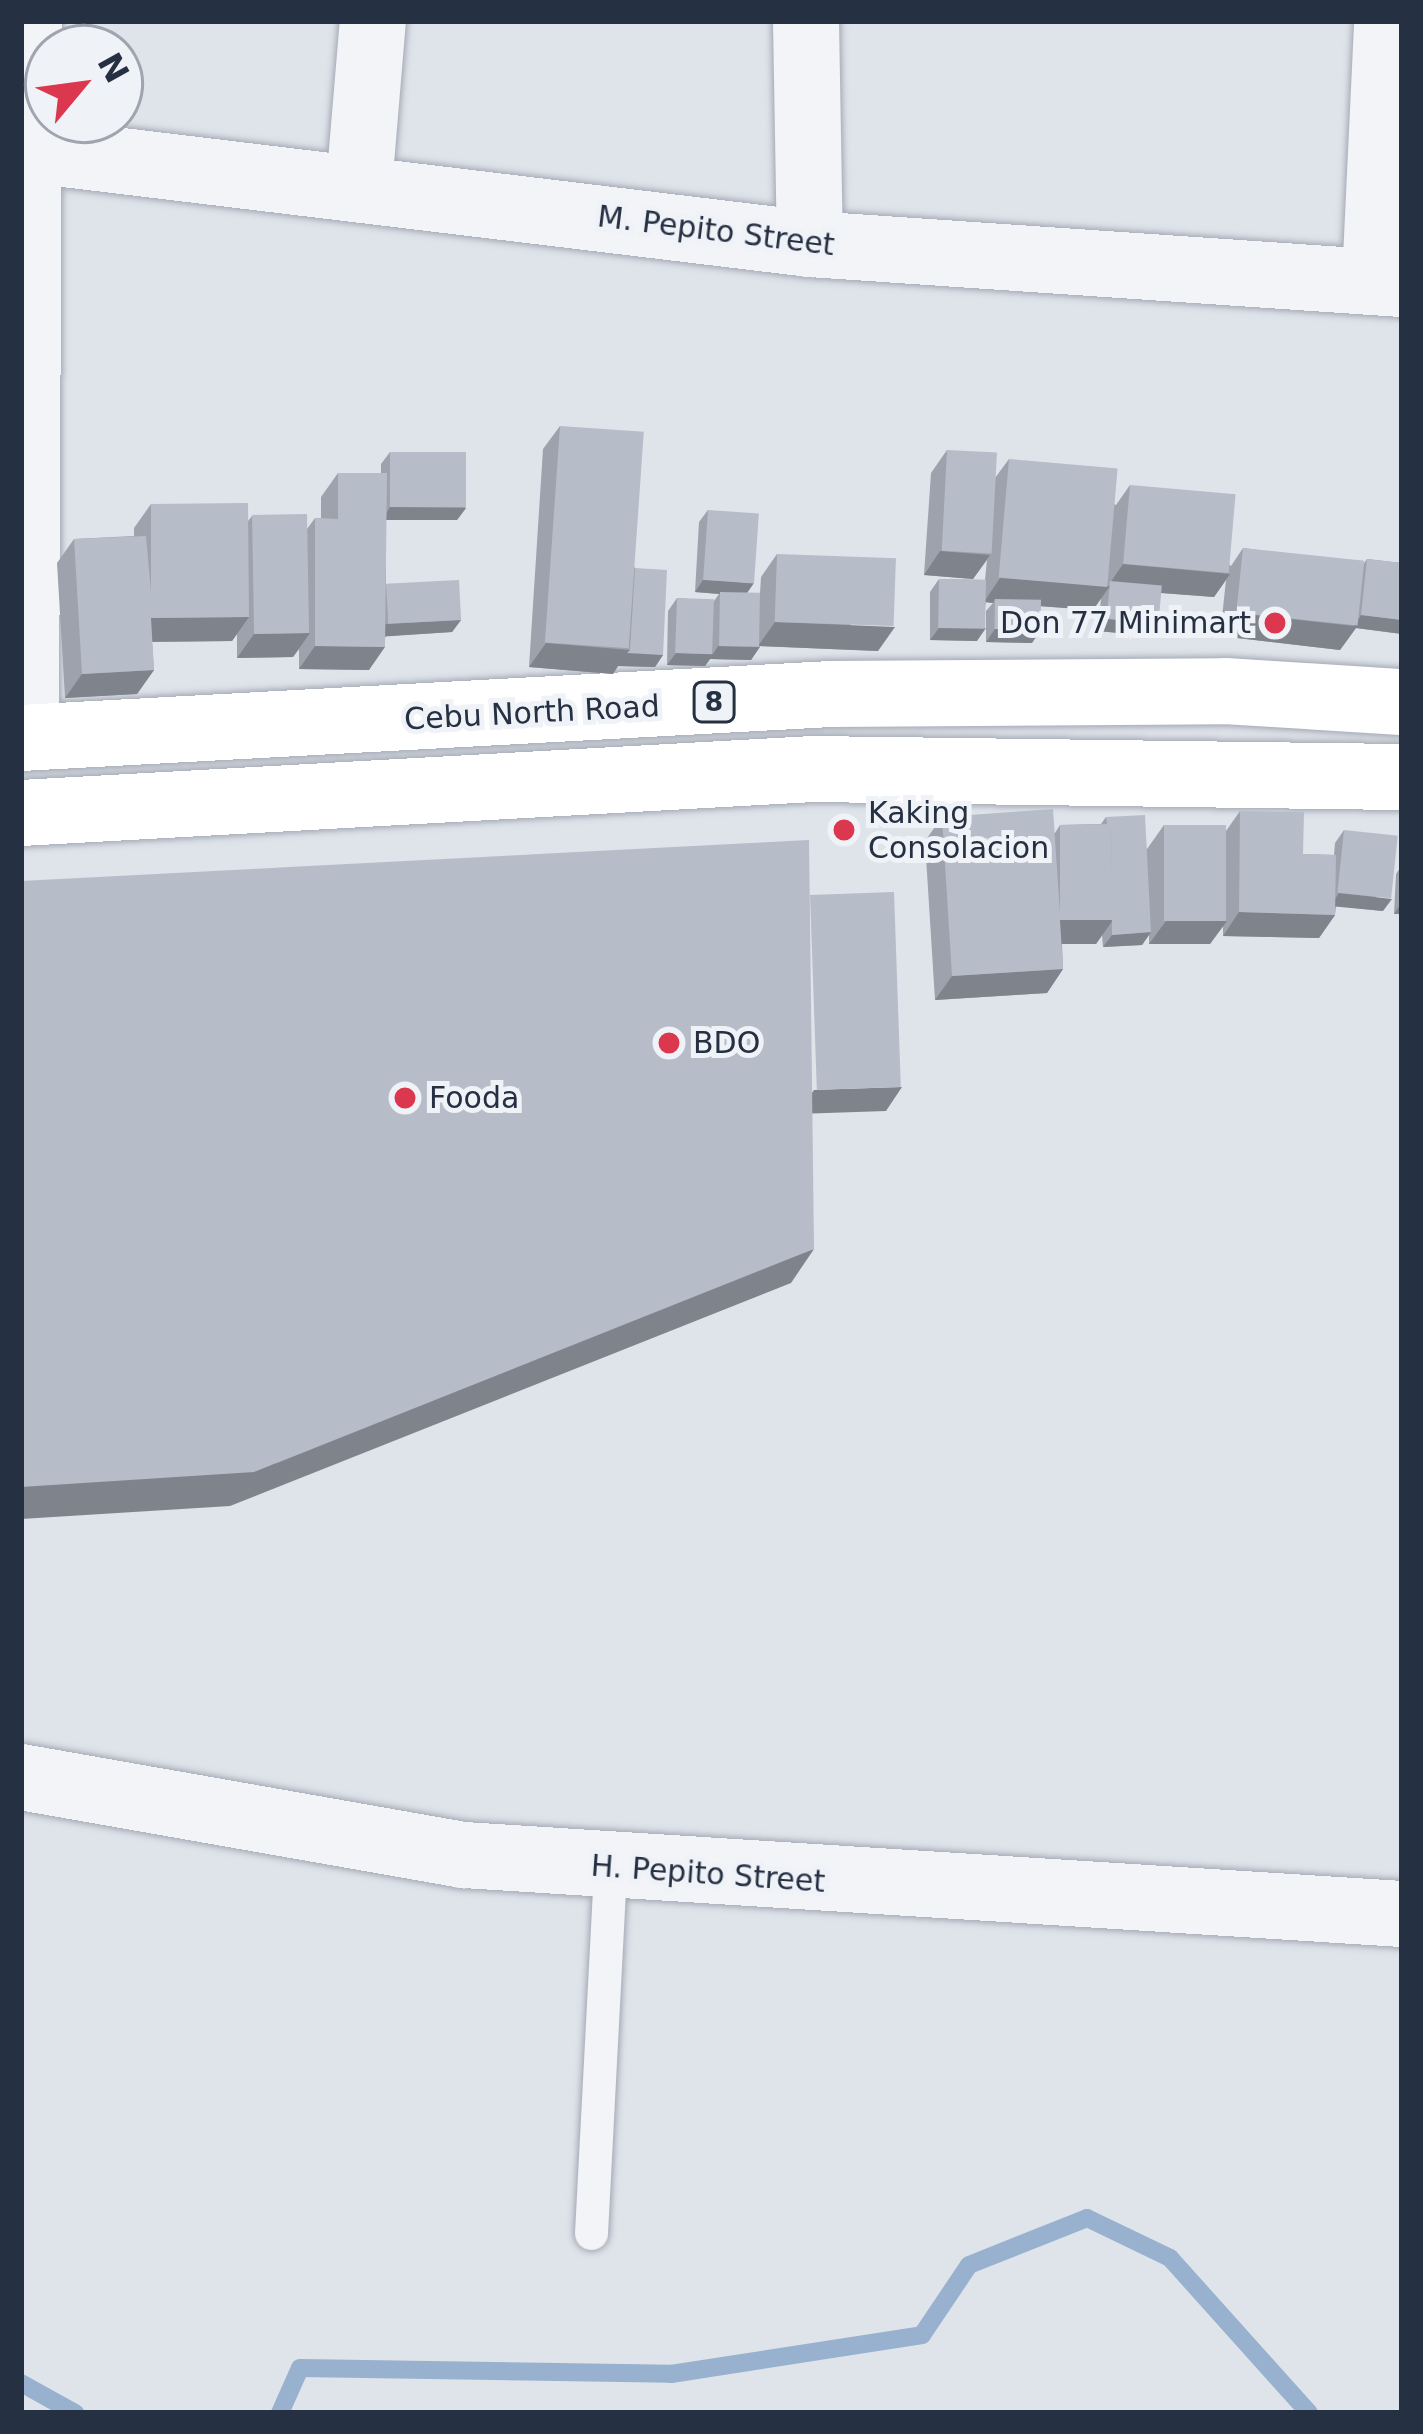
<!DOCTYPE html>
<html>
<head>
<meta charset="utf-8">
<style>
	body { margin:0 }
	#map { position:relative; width:1423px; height:2434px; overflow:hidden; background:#dfe3ea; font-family:"DejaVu Sans",sans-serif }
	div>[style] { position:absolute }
	.stream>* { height:18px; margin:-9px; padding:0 9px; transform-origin:9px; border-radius:9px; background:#97b1ce }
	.roads { filter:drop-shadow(0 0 3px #a4aab5) drop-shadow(0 0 3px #a4aab5) }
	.service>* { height:33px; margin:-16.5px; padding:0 16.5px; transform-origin:16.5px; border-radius:16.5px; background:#f2f4f8 }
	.minor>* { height:66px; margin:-33px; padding:0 33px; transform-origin:33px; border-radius:33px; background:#f2f4f8 }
	.tertiary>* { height:66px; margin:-33px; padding:0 33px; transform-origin:33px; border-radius:33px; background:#f2f4f8 }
	.primary>* { height:66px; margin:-33px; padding:0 33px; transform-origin:33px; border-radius:33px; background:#fff }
	.wall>* { inset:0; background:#9da2ac }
	.shaded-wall>* { inset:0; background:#7f848c }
	.building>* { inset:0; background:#b6bcc8; transform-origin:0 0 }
	.dots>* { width:33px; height:33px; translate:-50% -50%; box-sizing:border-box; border:6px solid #eff2f7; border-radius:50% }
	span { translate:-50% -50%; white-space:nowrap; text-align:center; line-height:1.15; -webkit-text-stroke:10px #eff2f7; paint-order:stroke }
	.shield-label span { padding:3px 9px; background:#eff2f7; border:3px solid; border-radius:9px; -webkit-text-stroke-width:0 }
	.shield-label { font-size:27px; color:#263043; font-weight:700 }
	.street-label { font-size:30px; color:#263043 }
	.poi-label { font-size:30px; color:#263043 }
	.right { translate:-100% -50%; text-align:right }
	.left { translate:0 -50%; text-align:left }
	.frame { position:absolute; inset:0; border:24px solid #263043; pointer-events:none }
	.north { position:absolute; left:24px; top:24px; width:120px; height:120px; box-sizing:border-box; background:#eff2f7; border:3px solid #9fa4af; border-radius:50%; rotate:61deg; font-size:33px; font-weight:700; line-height:48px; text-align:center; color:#263043 }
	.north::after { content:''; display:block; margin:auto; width:42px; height:54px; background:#db384f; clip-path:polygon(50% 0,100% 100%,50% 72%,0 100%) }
</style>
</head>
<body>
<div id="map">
	<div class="stream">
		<i style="left:21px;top:2383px;width:62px;rotate:29.1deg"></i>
		<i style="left:280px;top:2413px;width:49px;rotate:-66deg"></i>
		<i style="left:300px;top:2368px;width:371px;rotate:0.9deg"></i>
		<i style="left:671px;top:2374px;width:254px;rotate:-8.8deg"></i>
		<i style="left:922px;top:2335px;width:84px;rotate:-56.1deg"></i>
		<i style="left:969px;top:2265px;width:127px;rotate:-21.7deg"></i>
		<i style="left:1087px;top:2218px;width:92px;rotate:25.7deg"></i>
		<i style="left:1170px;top:2258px;width:208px;rotate:48.1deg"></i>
	</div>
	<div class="roads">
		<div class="service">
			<i style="left:591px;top:2233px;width:367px;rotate:-87deg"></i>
		</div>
		<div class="minor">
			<i style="left:806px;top:21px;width:223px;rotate:89deg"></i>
			<i style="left:359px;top:186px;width:166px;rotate:-85.2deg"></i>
			<i style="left:1375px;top:280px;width:259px;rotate:-87.3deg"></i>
			<i style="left:21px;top:1777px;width:450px;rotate:10deg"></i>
			<i style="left:464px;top:1855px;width:940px;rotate:3.6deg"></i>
		</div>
		<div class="tertiary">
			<i style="left:31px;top:150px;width:785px;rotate:6.88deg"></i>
			<i style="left:810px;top:244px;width:593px;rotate:3.87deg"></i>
			<i style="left:26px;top:737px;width:716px;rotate:-89.76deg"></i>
		</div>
		<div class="primary">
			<i style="left:21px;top:738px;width:811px;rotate:-3.11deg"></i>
			<i style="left:831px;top:694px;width:394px;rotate:-0.4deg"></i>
			<i style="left:1225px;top:691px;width:177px;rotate:3.6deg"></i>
			<i style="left:21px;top:813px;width:792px;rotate:-3.18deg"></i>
			<i style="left:812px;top:769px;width:590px;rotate:0.78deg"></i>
		</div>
	</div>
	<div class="wall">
		<i style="clip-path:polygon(560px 426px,635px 568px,663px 655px,655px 667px,618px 666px,613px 674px,529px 667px,543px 449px)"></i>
		<i style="clip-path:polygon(947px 450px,995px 478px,1009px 459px,1116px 505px,1130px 485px,1231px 566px,1243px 548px,1363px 565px,1367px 559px,1402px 563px,1402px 634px,1356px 628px,1340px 650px,1220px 636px,1226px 580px,1214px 597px,1161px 593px,1150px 636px,1098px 631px,1101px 598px,1093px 610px,1041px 606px,1032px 643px,986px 642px,986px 611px,993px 603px,986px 602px,977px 641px,930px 640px,930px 592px,939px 579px,985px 580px,987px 560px,973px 579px,924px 575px,931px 473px)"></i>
		<i style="clip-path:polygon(390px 452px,466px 508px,457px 520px,386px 520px,386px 584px,461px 620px,452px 632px,386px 636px,369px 670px,299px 669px,299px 649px,293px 657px,237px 658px,237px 634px,232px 641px,152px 642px,154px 670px,137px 694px,65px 698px,57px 563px,74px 539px,134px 536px,134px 528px,151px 504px,248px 521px,252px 516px,307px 529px,315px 518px,321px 518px,321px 497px,338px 473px,381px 473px,381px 464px)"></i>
		<i style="clip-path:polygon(708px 510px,747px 593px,760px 593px,761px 577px,777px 554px,878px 651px,760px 646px,751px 660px,710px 659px,705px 666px,667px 665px,668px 611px,677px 598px,714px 601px,719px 594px,695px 592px,699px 522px)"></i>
		<i style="clip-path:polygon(1240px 811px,1303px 854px,1334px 855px,1335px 843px,1344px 830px,1383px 911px,1336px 906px,1335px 915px,1319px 938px,1223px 936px,1223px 926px,1210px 944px,1149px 944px,1149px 935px,1142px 945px,1103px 947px,1102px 935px,1096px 944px,1062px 944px,1063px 969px,1047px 993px,935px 1000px,925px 841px,942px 817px,1055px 833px,1060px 825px,1101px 824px,1106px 817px,1147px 849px,1164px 825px,1226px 831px)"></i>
		<i style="clip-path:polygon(1402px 865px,1402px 914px,1394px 914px,1396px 874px)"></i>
	</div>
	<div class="shaded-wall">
		<i style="clip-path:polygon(390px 507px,466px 508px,457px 520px,382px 520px)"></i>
		<i style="clip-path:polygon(940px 551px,990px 555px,973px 579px,924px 575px)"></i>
		<i style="clip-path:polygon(1123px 564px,1230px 574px,1214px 597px,1110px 589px,1110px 583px)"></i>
		<i style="clip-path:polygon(1000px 578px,1110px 586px,1093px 610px,995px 603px,995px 599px,993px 603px,984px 602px)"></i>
		<i style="clip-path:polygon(703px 580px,754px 583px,745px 596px,695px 592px)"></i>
		<i style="clip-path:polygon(1236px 613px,1354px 626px,1361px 615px,1402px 620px,1402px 634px,1356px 628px,1340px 650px,1220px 636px)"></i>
		<i style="clip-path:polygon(249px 617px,232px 641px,134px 642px,151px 618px)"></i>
		<i style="clip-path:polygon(1107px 619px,1159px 624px,1150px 636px,1098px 631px)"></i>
		<i style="clip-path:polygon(461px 620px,452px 632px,377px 637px,386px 624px)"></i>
		<i style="clip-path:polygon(775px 622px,895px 627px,878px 651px,758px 646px)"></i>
		<i style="clip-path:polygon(939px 628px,986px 628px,977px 641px,930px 640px)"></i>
		<i style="clip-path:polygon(995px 629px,1041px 630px,1032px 643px,986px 642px)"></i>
		<i style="clip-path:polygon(310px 633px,293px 657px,237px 658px,254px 634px)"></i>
		<i style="clip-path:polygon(546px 643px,630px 650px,663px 655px,655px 667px,618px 666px,613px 674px,529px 667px)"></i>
		<i style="clip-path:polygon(315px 646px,385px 647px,369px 670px,299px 669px)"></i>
		<i style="clip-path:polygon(718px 646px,760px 647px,751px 660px,710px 659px,705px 666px,667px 665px,676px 653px,713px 654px)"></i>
		<i style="clip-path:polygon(154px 670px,137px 694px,65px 698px,82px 674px)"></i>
		<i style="clip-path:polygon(1339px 893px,1392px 899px,1383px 911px,1330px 906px)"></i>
		<i style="clip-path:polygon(1402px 902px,1402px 914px,1394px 914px)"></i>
		<i style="clip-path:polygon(1239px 912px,1335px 915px,1319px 938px,1223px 936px)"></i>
		<i style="clip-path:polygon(1060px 920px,1113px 920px,1096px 944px,1044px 944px)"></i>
		<i style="clip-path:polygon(1166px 921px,1227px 921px,1210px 944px,1149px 944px)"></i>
		<i style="clip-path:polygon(1151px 932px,1142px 945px,1103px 947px,1112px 935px)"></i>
		<i style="clip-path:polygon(1063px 969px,1047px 993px,935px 1000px,952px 976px)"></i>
		<i style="clip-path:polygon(902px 1087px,886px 1111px,797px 1114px,814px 1090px)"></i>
		<i style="clip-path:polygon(814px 1249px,791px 1283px,230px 1506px,21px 1519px,21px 1487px)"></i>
	</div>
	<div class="building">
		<i style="left:560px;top:426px;width:84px;height:217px;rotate:4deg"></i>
		<i style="left:947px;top:450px;width:50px;height:101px;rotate:3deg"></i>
		<i style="left:390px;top:452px;width:76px;height:55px"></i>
		<i style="left:1009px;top:459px;width:109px;height:119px;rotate:5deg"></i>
		<i style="clip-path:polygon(338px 473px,387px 473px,385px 647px,315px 646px,315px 518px,338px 519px)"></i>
		<i style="left:1130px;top:485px;width:106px;height:79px;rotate:5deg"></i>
		<i style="clip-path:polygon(248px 503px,249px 617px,151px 618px,154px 670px,82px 674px,74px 539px,146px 536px,151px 592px,151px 504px)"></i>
		<i style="left:708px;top:510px;width:51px;height:70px;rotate:4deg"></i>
		<i style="left:307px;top:514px;width:119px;height:55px;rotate:89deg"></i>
		<i style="left:1243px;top:548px;width:122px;height:65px;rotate:6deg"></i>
		<i style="left:777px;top:554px;width:119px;height:68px;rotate:2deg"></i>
		<i style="clip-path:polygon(1367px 559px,1402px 563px,1402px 620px,1361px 615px)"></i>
		<i style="clip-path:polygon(635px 568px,667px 570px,663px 655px,627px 653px,630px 650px)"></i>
		<i style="left:939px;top:579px;width:47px;height:49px;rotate:1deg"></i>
		<i style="left:459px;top:580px;width:40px;height:73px;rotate:87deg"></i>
		<i style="left:1110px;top:581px;width:52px;height:38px;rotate:5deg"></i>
		<i style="left:720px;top:592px;width:40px;height:54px;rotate:1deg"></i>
		<i style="left:677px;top:598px;width:37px;height:55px;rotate:2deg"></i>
		<i style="left:995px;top:599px;width:46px;height:30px;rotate:1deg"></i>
		<i style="clip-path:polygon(1053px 809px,1060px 913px,1060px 825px,1111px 824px,1113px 920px,1060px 920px,1063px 969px,952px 976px,942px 817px)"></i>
		<i style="clip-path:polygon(1240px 811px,1304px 812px,1303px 854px,1336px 855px,1335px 915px,1239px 912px)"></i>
		<i style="clip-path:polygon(1145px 815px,1151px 932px,1112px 935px,1111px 824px,1107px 824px,1106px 817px)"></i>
		<i style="left:1164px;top:825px;width:62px;height:96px"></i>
		<i style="left:1344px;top:830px;width:54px;height:63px;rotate:6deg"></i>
		<i style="clip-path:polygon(809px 840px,814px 1249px,254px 1472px,21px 1487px,21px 881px)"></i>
		<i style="left:894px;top:892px;width:195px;height:84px;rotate:88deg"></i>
	</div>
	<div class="dots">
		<i style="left:1275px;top:623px;background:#db384f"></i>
		<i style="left:844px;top:830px;background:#db384f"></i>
		<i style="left:669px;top:1043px;background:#db384f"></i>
		<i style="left:405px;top:1098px;background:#db384f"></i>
	</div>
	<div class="shield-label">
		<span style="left:714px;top:702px">8</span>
	</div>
	<div class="street-label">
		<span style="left:716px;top:231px;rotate:7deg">M. Pepito Street</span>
		<span style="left:532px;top:713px;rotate:-3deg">Cebu North Road</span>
		<span style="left:708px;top:1874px;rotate:4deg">H. Pepito Street</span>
	</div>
	<div class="poi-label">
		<span class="right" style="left:1251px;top:623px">Don 77 Minimart</span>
		<span class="left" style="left:868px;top:830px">Kaking<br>Consolacion</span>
		<span class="left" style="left:693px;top:1043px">BDO</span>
		<span class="left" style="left:429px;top:1098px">Fooda</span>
	</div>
	<div class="frame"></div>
	<div class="north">N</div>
</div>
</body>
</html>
